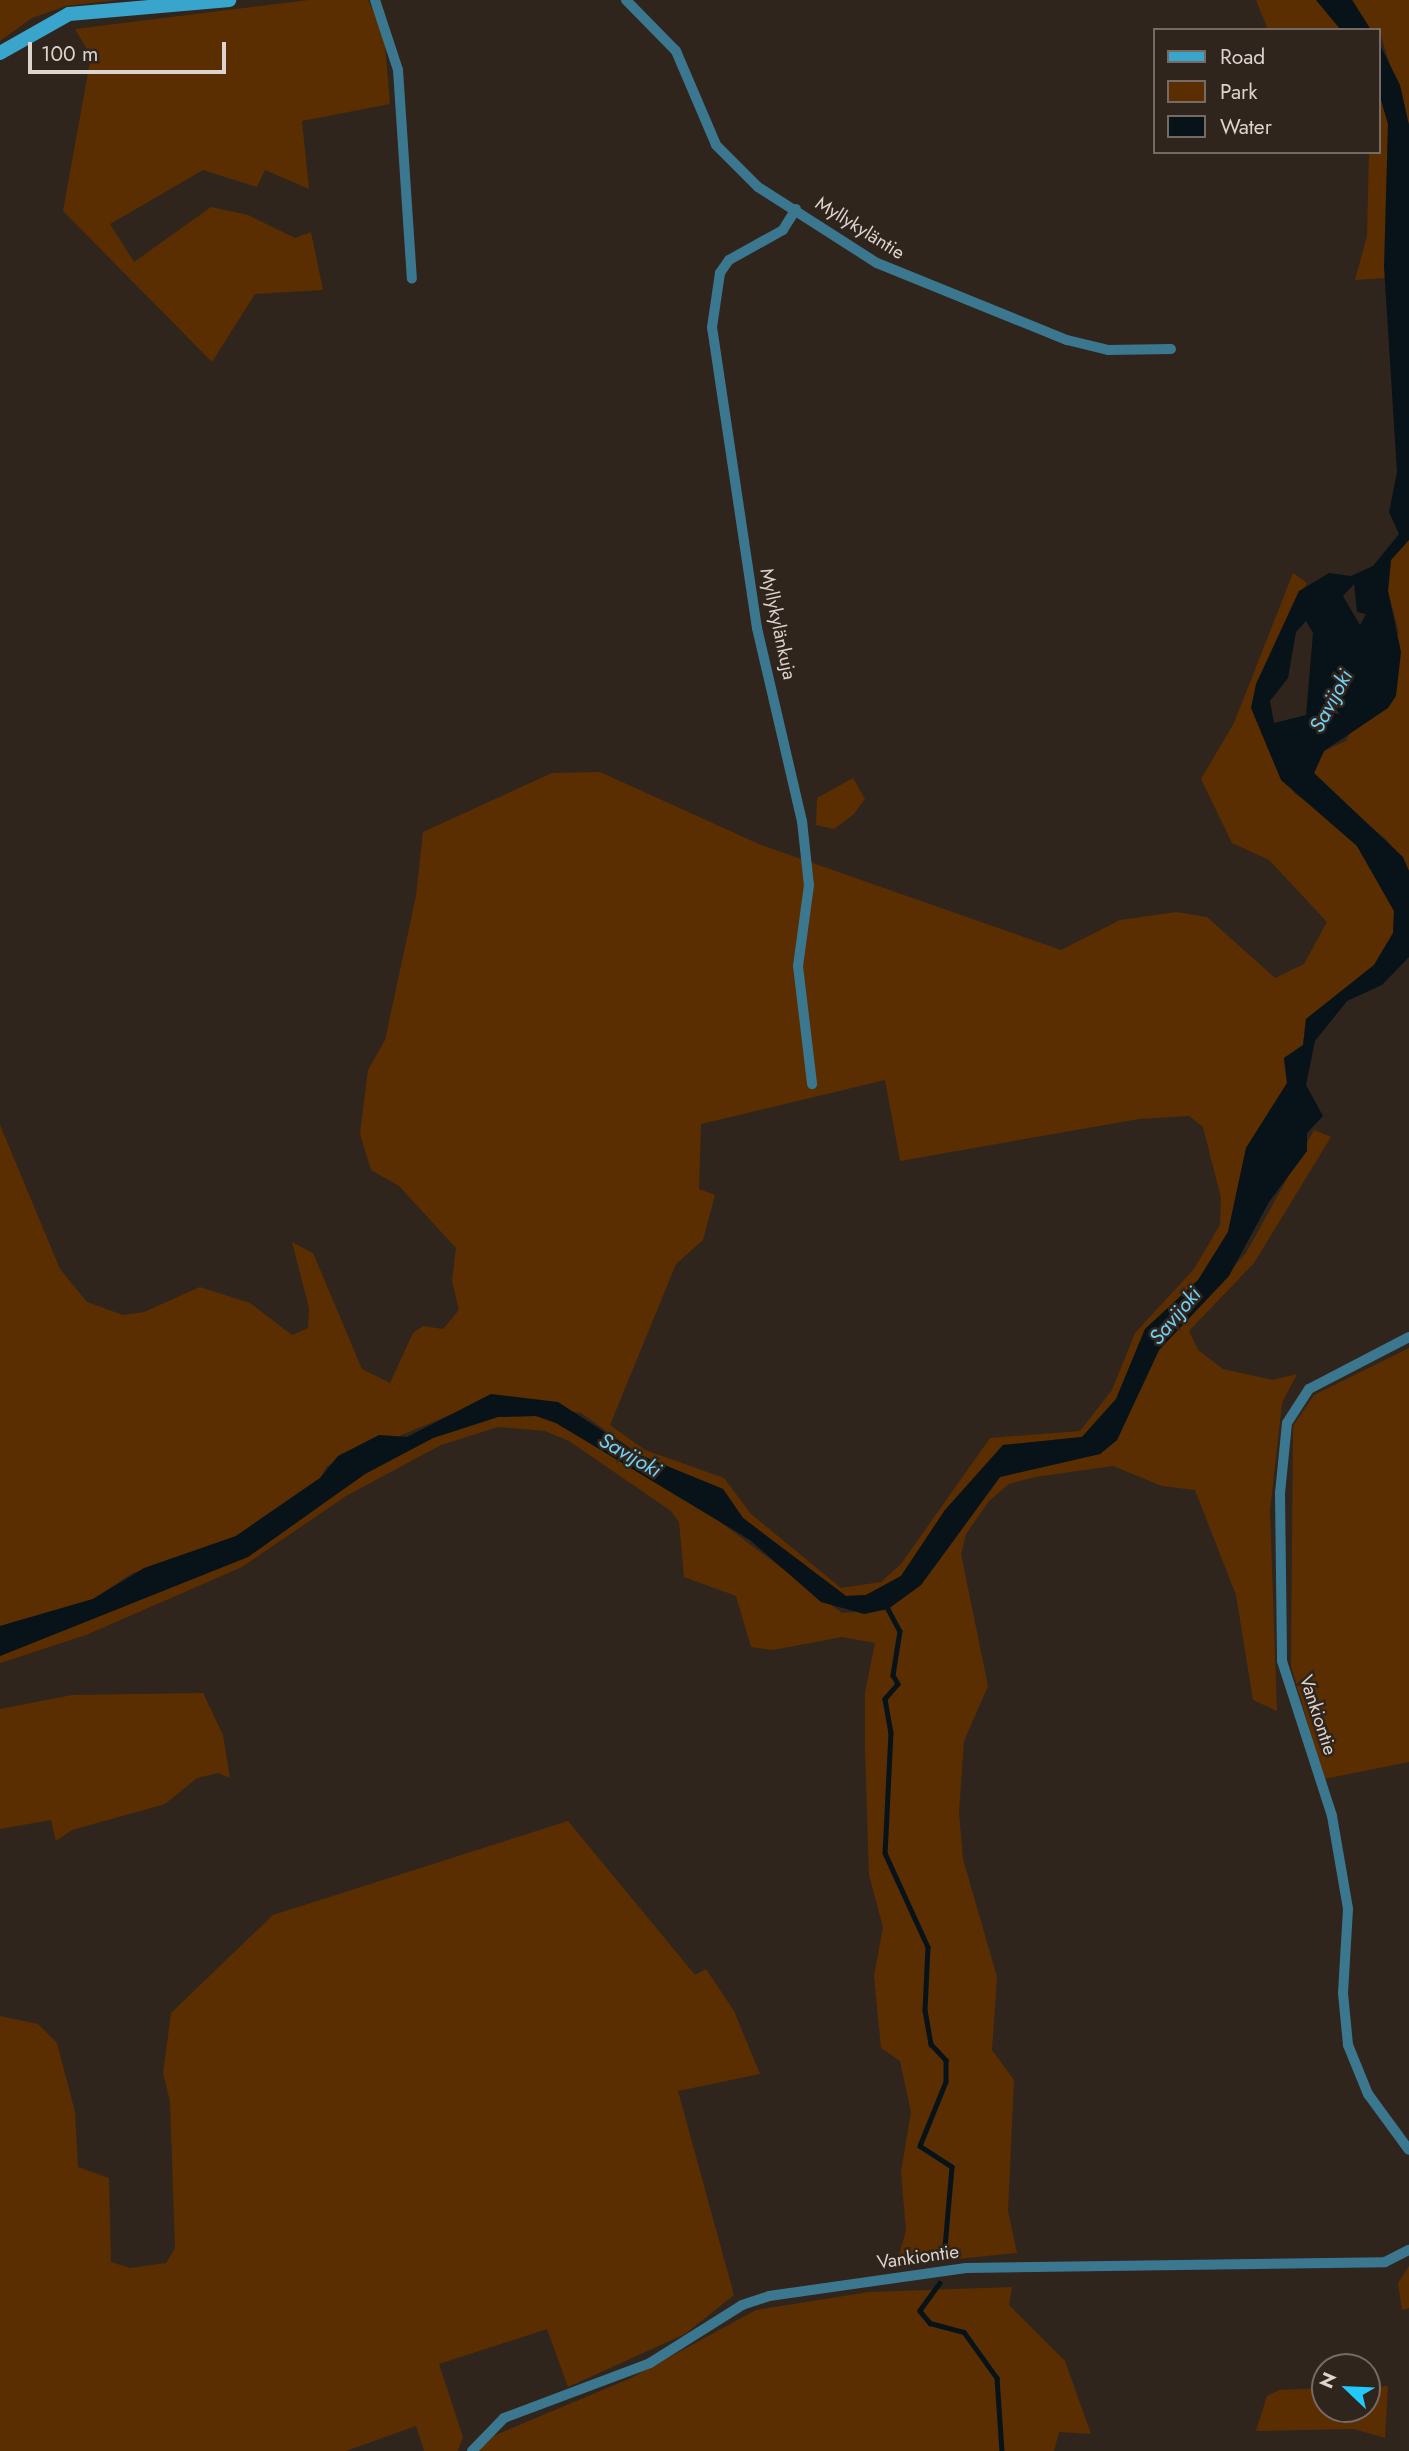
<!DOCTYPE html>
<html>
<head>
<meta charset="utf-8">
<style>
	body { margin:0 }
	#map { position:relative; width:1409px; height:2451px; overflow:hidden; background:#30251d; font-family:Jost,sans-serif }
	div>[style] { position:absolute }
	.green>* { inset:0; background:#5a2e00 }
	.water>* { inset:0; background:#071318 }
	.stream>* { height:4.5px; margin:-2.25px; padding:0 2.25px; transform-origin:2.25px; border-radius:2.25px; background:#071318 }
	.street>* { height:10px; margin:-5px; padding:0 5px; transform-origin:5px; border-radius:5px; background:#3b7890 }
	.secondary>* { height:14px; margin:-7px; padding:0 7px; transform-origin:7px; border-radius:7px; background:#3aa5cc }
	span { translate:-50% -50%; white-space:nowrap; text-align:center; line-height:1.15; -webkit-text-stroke:5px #30251d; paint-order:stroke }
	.street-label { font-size:19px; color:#dcd4cf }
	.water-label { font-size:21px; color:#71d1f8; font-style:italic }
	.legend { position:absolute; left:1153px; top:28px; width:228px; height:126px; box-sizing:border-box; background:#30251d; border:2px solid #756b64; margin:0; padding:9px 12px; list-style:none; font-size:21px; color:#dcd4cf }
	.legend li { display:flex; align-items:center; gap:14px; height:35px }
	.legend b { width:35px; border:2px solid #756b64 }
	.north { position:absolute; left:1311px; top:2353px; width:70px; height:70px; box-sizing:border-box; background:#30251d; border:2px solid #756b64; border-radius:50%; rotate:293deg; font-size:19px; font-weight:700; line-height:28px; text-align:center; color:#dcd4cf }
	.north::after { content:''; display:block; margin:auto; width:24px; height:32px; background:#21c9fd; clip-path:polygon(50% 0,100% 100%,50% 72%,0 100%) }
	.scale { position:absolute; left:28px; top:42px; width:198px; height:32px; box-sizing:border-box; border:4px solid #dcd4cf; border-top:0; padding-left:9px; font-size:21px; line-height:24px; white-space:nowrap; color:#dcd4cf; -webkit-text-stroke:5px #30251d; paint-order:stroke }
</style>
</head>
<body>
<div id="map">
	<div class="green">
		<i style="clip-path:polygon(0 0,118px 0,66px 6px,32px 18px,0 41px)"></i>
		<i style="clip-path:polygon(309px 0,368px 0,384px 34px,390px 104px,302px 121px,309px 189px,265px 170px,257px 187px,203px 170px,110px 224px,134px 262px,211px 207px,248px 215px,295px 238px,311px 232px,323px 290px,255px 294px,212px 362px,63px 211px,91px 56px,75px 29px)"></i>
		<i style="clip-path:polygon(1256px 0,1316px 0,1341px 30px,1268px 30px)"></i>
		<i style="clip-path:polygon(1352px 0,1409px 0,1409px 125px,1379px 30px,1371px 30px)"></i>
		<i style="clip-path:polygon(1379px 93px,1388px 124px,1385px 278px,1355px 280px,1367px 236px,1369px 152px,1379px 152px)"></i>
		<i style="clip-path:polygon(1403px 540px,1409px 540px,1409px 871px,1387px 840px,1324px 789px,1314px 773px,1324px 751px,1346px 741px,1399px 632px,1388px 591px,1391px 560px)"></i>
		<i style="clip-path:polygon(evenodd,1293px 573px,1307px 583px,1256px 684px,1294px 793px,1330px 817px,1357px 846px,1394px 911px,1393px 933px,1374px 965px,1306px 1019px,1303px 1045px,1284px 1058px,1287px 1083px,1246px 1148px,1228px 1232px,1198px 1280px,1145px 1329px,1116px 1399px,1082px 1437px,1003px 1445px,945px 1510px,901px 1576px,866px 1595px,846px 1596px,743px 1518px,723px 1489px,640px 1455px,581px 1413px,486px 1400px,327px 1466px,320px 1478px,236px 1536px,131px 1574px,93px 1599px,0 1626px,0 1125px,60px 1269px,87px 1302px,123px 1315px,144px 1312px,200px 1287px,250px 1303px,292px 1335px,308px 1328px,309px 1308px,292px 1242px,313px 1253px,362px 1369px,390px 1383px,413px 1333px,423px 1326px,443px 1329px,459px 1310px,452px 1281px,456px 1248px,399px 1186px,371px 1170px,360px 1134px,368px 1070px,385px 1040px,416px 896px,423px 832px,552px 773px,600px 772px,761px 845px,1061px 950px,1120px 920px,1176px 912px,1207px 917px,1275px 978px,1304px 964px,1327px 922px,1269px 860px,1232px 843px,1201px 779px,1234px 723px,1293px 573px,885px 1080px,900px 1161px,1139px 1119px,1189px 1116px,1203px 1127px,1221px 1198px,1220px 1225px,1194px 1269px,1135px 1333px,1112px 1390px,1080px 1431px,990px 1438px,901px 1564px,881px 1582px,841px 1588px,751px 1514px,724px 1478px,645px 1450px,610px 1425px,676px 1264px,703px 1240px,715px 1195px,699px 1189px,701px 1124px,885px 1080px)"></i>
		<i style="clip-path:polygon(853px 778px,865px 799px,853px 815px,834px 829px,816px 825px,817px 798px)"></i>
		<i style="clip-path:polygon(1314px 1130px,1331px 1137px,1254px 1263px,1189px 1331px,1198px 1350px,1223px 1369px,1273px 1380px,1297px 1374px,1282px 1403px,1270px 1511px,1277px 1711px,1253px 1700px,1236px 1595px,1195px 1490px,1162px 1486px,1113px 1466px,1035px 1477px,1009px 1484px,989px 1501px,966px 1534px,961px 1554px,988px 1686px,964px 1741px,959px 1812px,963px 1859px,997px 1977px,992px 2050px,1014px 2080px,1008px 2211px,1017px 2253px,896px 2265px,906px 2231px,901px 2172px,911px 2112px,900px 2061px,881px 2048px,874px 1976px,883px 1927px,869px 1875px,865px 1747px,865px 1693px,875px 1643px,842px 1637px,773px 1650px,751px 1647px,736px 1596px,684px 1577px,679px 1522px,671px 1511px,569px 1441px,545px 1431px,498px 1427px,441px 1445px,346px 1496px,242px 1567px,86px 1635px,0 1663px,0 1656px,248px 1557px,365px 1474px,433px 1438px,498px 1417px,536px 1416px,556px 1423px,691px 1500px,842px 1613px,888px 1609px,921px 1585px,1000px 1477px,1100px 1454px,1117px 1440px,1159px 1350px,1246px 1253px)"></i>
		<i style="clip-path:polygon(1409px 1348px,1409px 1762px,1324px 1779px,1291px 1666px,1293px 1426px,1314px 1395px)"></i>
		<i style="clip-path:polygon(203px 1693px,223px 1735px,230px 1778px,218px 1773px,197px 1778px,165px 1804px,72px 1830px,56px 1841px,51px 1820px,0 1829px,0 1709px,72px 1695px)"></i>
		<i style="clip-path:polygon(568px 1821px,695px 1975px,706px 1969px,734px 2011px,760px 2074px,678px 2091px,734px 2295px,685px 2334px,568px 2387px,547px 2329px,439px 2364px,463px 2437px,458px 2451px,424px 2451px,416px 2426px,346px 2451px,0 2451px,0 2016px,38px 2024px,57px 2043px,75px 2112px,78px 2167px,109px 2178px,111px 2262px,130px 2268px,166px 2263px,175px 2248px,170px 2101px,163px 2074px,171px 2013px,273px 1915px)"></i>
		<i style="clip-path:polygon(1409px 2266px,1409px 2308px,1402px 2310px,1398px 2283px)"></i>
		<i style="clip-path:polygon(1012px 2287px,1009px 2305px,1065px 2361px,1091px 2434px,1059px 2432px,1054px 2451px,479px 2451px,486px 2439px,631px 2378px,756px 2310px,869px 2292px)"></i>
		<i style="clip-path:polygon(1388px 2386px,1385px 2438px,1354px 2429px,1256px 2431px,1267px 2396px,1279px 2390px,1325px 2388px,1325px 2409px,1367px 2409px,1367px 2387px)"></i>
	</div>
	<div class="water">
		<i style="clip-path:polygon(1316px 0,1352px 0,1371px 30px,1341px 30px)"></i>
		<i style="clip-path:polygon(evenodd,1379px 43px,1400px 85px,1409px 125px,1409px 540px,1391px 560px,1388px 591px,1401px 652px,1396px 696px,1388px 708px,1324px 751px,1314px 773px,1403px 857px,1409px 871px,1409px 957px,1382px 985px,1347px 1001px,1315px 1041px,1306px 1085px,1323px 1116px,1307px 1133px,1307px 1151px,1269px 1202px,1229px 1276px,1159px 1350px,1117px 1440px,1100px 1454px,1000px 1477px,921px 1585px,888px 1609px,864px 1614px,821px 1602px,750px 1540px,556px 1423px,536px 1416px,498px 1417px,433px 1438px,365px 1474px,248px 1557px,0 1656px,0 1626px,93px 1599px,144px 1568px,236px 1536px,320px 1478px,338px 1456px,379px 1435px,407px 1437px,491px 1394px,558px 1402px,640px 1455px,723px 1489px,743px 1518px,846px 1596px,866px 1595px,901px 1576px,945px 1510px,1003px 1445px,1082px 1437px,1116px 1399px,1145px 1329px,1198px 1280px,1228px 1232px,1246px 1148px,1287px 1083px,1284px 1058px,1303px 1045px,1306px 1019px,1374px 965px,1393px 933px,1394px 911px,1357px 846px,1281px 780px,1251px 708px,1256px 684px,1299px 591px,1329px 573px,1351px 576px,1373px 566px,1399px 534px,1389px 512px,1397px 472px,1384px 267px,1388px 124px,1379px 93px,1379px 43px,1354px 584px,1357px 612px,1366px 614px,1360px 625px,1343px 596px,1354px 584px,1379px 43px,1306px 621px,1313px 633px,1306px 715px,1274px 723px,1270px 701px,1288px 678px,1296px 632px,1306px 621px)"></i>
	</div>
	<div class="stream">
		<i style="left:887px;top:1607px;width:27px;rotate:62deg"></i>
		<i style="left:900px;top:1631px;width:45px;rotate:99deg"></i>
		<i style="left:893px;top:1675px;width:10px;rotate:61deg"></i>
		<i style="left:898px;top:1684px;width:20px;rotate:131deg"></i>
		<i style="left:885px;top:1699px;width:34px;rotate:80deg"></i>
		<i style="left:891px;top:1732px;width:121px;rotate:92.8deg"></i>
		<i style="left:885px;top:1853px;width:103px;rotate:65.4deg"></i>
		<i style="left:928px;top:1947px;width:63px;rotate:92.7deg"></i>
		<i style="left:925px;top:2010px;width:35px;rotate:80deg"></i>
		<i style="left:931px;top:2044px;width:22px;rotate:47deg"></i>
		<i style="left:946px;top:2060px;width:22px;rotate:90deg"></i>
		<i style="left:946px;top:2082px;width:69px;rotate:112.1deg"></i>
		<i style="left:920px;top:2146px;width:38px;rotate:33deg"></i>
		<i style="left:952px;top:2167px;width:92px;rotate:95deg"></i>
		<i style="left:940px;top:2283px;width:34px;rotate:126deg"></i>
		<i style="left:920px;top:2311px;width:16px;rotate:50deg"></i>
		<i style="left:930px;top:2323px;width:35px;rotate:15deg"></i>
		<i style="left:964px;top:2332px;width:57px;rotate:54.3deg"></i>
		<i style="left:997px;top:2378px;width:73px;rotate:86.1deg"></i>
	</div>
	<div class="street">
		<i style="left:375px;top:0;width:74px;rotate:71.8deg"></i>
		<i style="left:398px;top:70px;width:209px;rotate:86.2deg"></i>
		<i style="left:626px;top:0;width:71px;rotate:45.6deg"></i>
		<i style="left:676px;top:51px;width:102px;rotate:66.9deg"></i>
		<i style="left:716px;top:145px;width:59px;rotate:45deg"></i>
		<i style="left:758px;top:187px;width:141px;rotate:32.6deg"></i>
		<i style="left:877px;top:263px;width:205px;rotate:22.1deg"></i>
		<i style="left:1067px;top:340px;width:42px;rotate:13.7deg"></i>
		<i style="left:1108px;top:350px;width:63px;rotate:-0.9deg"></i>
		<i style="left:796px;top:209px;width:25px;rotate:122deg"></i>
		<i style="left:783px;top:230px;width:62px;rotate:150.9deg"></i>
		<i style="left:729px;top:260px;width:16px;rotate:125deg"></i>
		<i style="left:720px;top:273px;width:55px;rotate:98.4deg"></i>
		<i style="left:712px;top:327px;width:304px;rotate:81.5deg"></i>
		<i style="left:757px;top:628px;width:198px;rotate:76.9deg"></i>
		<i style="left:802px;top:821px;width:64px;rotate:83.8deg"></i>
		<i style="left:809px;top:885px;width:82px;rotate:97.7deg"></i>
		<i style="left:798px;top:966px;width:119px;rotate:83.2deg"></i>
		<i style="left:1409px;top:1337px;width:113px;rotate:152.5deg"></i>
		<i style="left:1309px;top:1389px;width:40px;rotate:122.9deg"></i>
		<i style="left:1287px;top:1423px;width:70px;rotate:95.7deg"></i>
		<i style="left:1280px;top:1493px;width:168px;rotate:89.3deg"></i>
		<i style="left:1282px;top:1661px;width:163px;rotate:72.1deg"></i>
		<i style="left:1332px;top:1816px;width:94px;rotate:80.2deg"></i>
		<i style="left:1348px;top:1909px;width:84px;rotate:93.4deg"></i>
		<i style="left:1343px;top:1993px;width:52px;rotate:84.5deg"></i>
		<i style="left:1348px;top:2045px;width:53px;rotate:67.8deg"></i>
		<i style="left:1368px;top:2094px;width:69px;rotate:53.8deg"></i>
		<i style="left:472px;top:2451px;width:46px;rotate:-45.9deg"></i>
		<i style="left:504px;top:2418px;width:156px;rotate:-20.6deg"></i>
		<i style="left:650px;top:2363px;width:109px;rotate:-32.2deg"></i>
		<i style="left:742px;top:2305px;width:28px;rotate:-18deg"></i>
		<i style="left:769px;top:2296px;width:199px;rotate:-8.1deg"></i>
		<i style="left:966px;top:2268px;width:419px;rotate:-0.8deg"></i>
		<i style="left:1385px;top:2262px;width:27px;rotate:-27deg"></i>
	</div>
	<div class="secondary">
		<i style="left:0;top:53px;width:79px;rotate:-29.5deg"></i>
		<i style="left:69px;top:14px;width:161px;rotate:-5deg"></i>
	</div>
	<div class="street-label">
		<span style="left:860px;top:228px;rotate:32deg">Myllykyläntie</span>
		<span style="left:778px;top:624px;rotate:78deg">Myllykylänkuja</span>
		<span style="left:1318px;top:1715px;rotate:72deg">Vankiontie</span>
		<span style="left:918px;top:2257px;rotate:-8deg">Vankiontie</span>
	</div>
	<div class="water-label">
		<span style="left:1331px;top:701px;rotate:-62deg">Savijoki</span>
		<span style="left:1175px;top:1316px;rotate:-50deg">Savijoki</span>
		<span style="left:630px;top:1455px;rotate:30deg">Savijoki</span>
	</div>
	<ul class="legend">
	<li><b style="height:9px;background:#3aa5cc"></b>Road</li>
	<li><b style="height:19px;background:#5a2e00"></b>Park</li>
	<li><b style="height:19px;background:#071318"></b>Water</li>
	</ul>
	<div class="north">N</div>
	<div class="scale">100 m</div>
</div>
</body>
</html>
